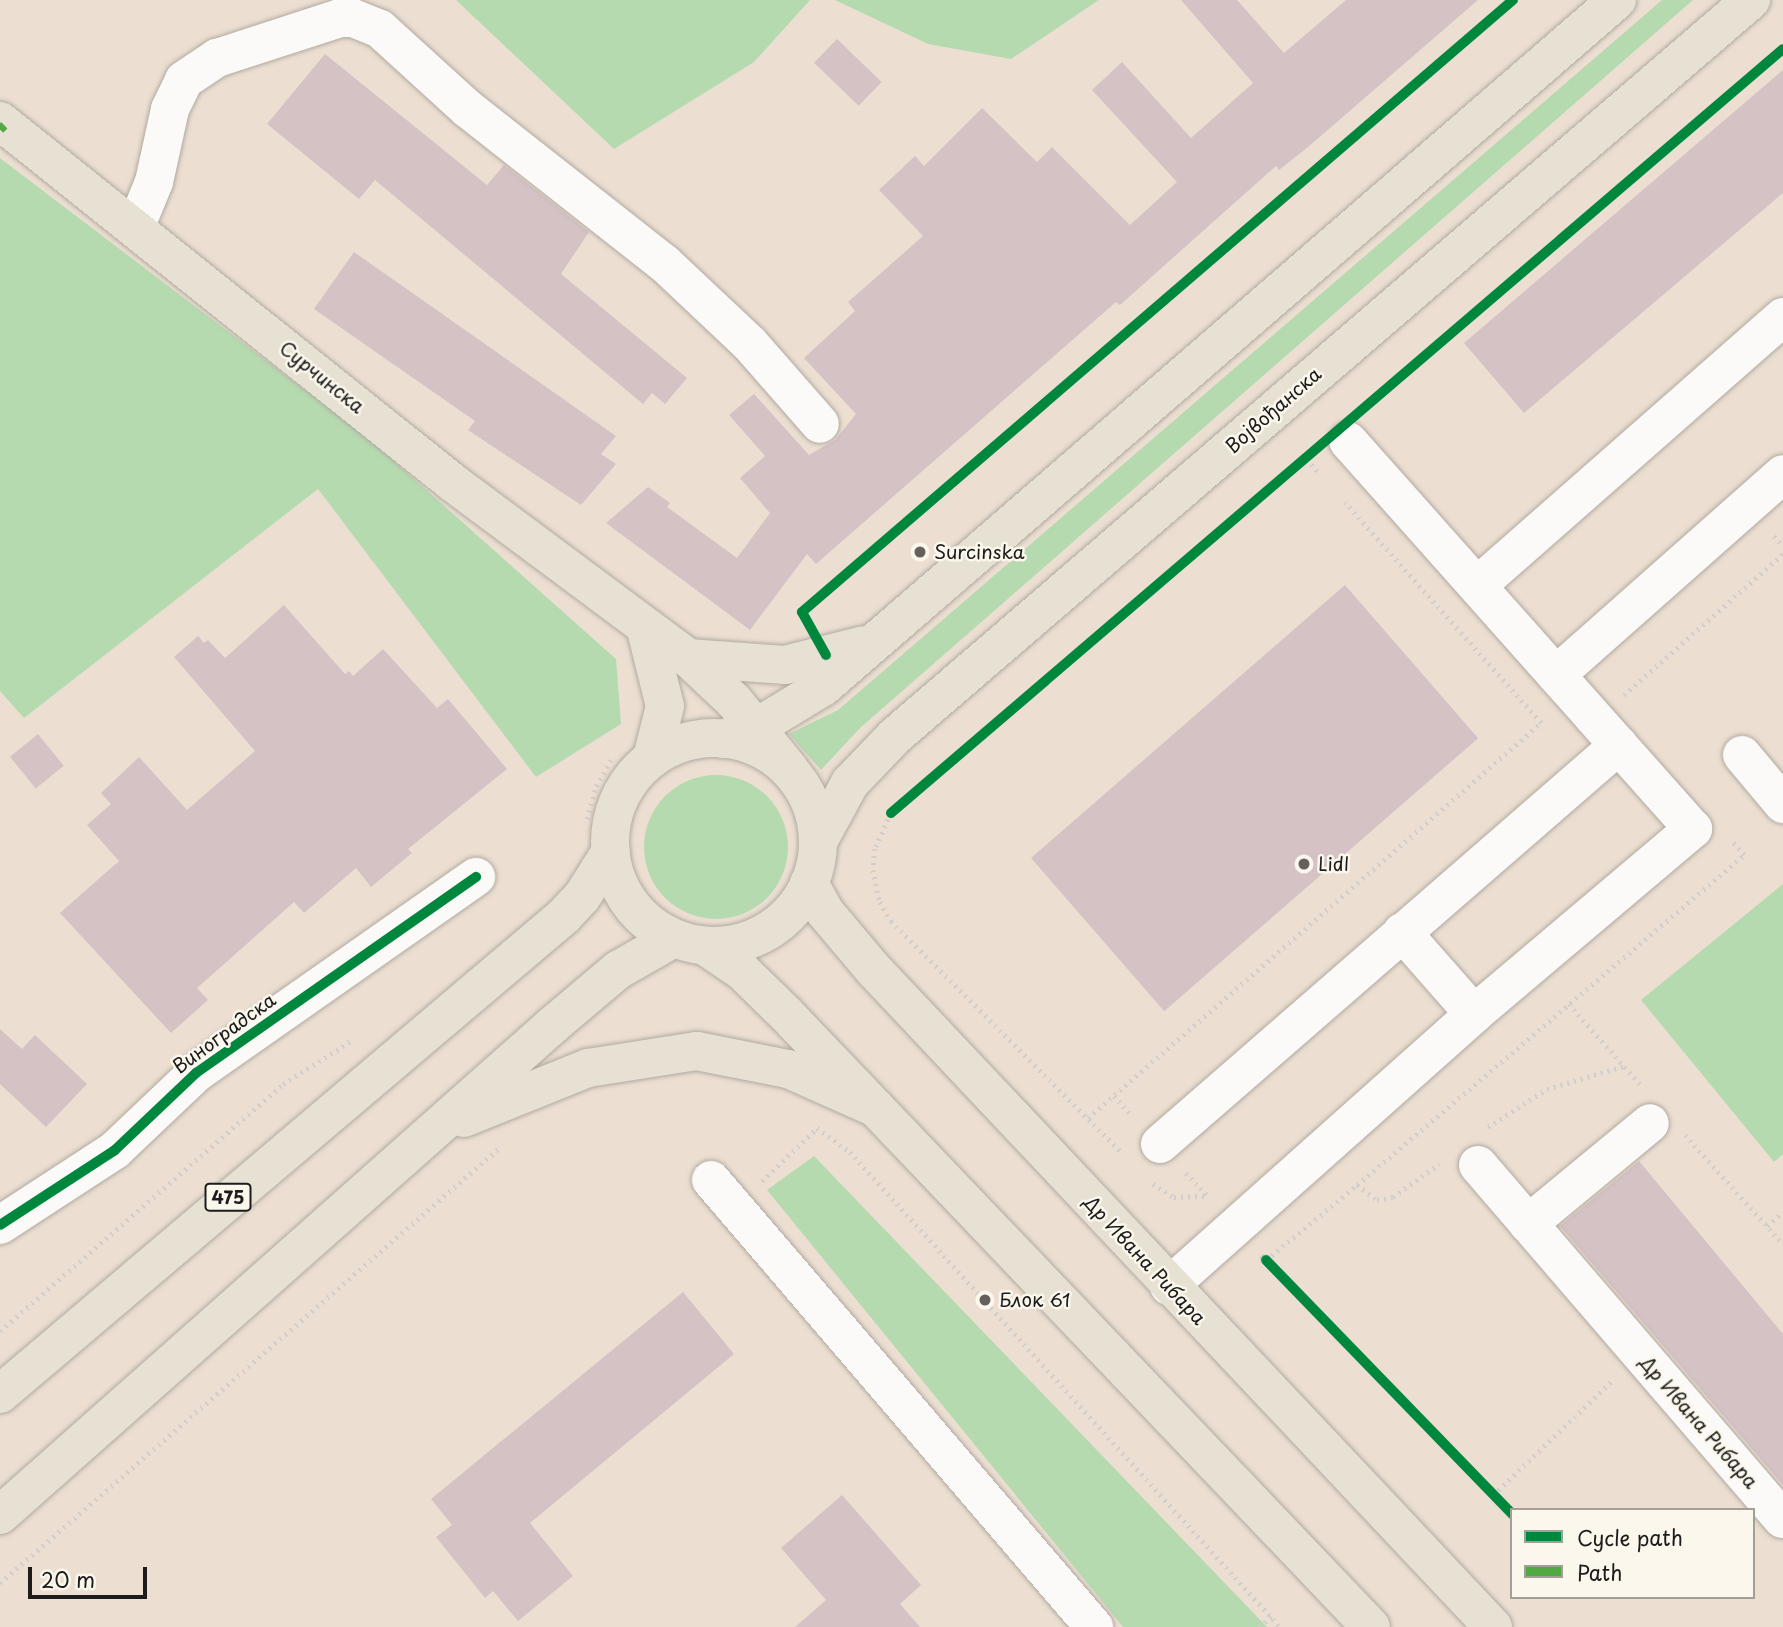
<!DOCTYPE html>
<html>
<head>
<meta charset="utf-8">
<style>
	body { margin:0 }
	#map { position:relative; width:1783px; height:1627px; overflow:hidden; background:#ecdfd2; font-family:"Playpen Sans",sans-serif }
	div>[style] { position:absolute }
	.green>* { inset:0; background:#b6dab0 }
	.round { border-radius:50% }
	.building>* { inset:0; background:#d4c2c5; transform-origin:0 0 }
	.path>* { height:4.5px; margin-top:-2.25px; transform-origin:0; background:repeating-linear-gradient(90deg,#d2cecb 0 2px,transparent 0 7px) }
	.roads { filter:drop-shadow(0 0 2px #b2aaa1) drop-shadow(0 0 2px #b2aaa1) }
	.minor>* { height:38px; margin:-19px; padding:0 19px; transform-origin:19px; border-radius:19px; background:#fcfaf8 }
	.major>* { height:38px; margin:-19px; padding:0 19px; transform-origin:19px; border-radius:19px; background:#e7e1d4 }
	.major>.ring { margin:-19px; padding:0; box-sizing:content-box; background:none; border:38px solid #e7e1d4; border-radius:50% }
	.highway>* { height:38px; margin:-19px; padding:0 19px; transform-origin:19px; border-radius:19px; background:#e7e1d4 }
	.quiet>* { height:9px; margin-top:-4.5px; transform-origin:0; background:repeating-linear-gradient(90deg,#52a943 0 18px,transparent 0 27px) }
	.cycleway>* { height:10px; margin:-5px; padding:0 5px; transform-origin:5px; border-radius:5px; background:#00873e }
	.dots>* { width:19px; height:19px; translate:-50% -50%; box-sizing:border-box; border:4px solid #fbf7ec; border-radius:50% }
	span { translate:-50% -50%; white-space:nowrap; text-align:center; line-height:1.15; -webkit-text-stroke:5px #fbf7ec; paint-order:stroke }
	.shield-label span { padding:2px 5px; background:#fbf7ec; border:2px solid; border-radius:5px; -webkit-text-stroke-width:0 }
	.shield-label { font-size:18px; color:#1c1c1c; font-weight:700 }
	.street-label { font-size:19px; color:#1c1c1c }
	.poi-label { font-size:19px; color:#1c1c1c }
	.left { translate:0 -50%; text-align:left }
	.legend { position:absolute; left:1510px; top:1508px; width:245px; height:91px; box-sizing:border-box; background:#fbf7ec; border:2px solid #a29f99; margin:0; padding:9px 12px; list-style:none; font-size:21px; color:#1c1c1c }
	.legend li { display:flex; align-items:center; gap:14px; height:35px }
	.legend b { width:35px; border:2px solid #a29f99 }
	.scale { position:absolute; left:28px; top:1567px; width:119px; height:32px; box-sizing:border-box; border:4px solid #1c1c1c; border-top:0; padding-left:9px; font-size:21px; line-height:24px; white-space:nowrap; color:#1c1c1c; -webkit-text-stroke:5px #fbf7ec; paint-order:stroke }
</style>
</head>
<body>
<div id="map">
	<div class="green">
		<i style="clip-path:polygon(456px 0,810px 0,754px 62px,614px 149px)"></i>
		<i style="clip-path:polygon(835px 0,1099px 0,1011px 59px,928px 44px)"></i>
		<i style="clip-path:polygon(1662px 0,1693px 0,860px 728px,821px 770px,789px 734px,838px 710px)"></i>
		<i style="clip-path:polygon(0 158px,368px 438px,616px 659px,621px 724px,536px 777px,318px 489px,24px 718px,0 691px)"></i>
		<i class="round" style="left:644px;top:775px;width:144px;height:144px"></i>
		<i style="clip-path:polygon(1783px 884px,1783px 1154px,1774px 1162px,1641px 1000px)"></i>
		<i style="clip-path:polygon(814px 1156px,1267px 1627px,1123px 1627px,767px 1190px)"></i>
	</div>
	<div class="building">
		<i style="clip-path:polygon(1181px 0,1237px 0,1284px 53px,1346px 0,1478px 0,1308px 147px,1279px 170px,1276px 166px,1120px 305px,1116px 302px,816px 564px,807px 554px,750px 630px,606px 523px,648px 487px,670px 503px,667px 507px,737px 558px,770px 513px,740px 478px,765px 456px,729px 415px,754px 394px,809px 455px,835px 440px,856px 414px,804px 358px,855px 311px,848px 302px,923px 236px,879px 190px,915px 156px,924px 166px,982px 108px,1037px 162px,1052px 147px,1130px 225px,1177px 182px,1092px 90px,1122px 62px,1191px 138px,1253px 83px)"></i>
		<i style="left:837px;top:39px;width:62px;height:33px;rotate:44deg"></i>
		<i style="clip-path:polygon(325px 54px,487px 185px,504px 165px,589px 232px,561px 274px,687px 378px,665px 404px,652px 393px,643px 404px,375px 180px,359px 199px,267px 124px)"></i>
		<i style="clip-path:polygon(1783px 70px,1783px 193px,1524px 413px,1464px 343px)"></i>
		<i style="clip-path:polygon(354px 252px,616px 436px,601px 454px,616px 464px,581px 505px,468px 430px,475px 421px,314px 309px)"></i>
		<i style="left:1345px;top:585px;width:203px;height:416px;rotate:49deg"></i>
		<i style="clip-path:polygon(284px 605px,345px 674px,349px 671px,353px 676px,383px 649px,437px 708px,448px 699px,507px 769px,408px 849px,412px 853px,371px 887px,356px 868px,304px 913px,294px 902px,197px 988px,208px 1000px,171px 1033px,60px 913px,119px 861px,87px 825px,111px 804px,101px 793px,139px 757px,187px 810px,255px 751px,174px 657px,198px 636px,204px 643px,208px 640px,225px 658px)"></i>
		<i style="left:38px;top:734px;width:41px;height:36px;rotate:51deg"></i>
		<i style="clip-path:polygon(0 1029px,22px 1049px,35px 1035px,87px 1084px,46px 1127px,0 1084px)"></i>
		<i style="clip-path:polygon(1639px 1161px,1783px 1334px,1783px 1485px,1560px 1226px)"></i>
		<i style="clip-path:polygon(683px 1292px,734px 1354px,530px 1523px,573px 1576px,518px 1621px,493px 1591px,485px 1598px,436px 1537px,452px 1525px,431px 1499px)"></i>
		<i style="clip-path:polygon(842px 1495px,921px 1585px,900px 1604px,920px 1627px,795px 1627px,826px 1600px,781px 1548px)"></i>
	</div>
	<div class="path">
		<i style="left:1307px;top:459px;width:18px;rotate:49deg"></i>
		<i style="left:1774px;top:536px;width:13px;rotate:48deg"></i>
		<i style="left:1624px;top:695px;width:213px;rotate:-41.6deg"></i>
		<i style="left:891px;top:813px;width:39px;rotate:114deg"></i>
		<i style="left:875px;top:849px;width:21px;rotate:95deg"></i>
		<i style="left:873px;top:870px;width:33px;rotate:78deg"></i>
		<i style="left:880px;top:902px;width:22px;rotate:60deg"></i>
		<i style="left:891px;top:921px;width:327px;rotate:45.1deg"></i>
		<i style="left:587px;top:819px;width:34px;rotate:-75deg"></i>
		<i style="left:596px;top:786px;width:34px;rotate:-60deg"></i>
		<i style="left:1569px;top:1004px;width:107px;rotate:48.4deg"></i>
		<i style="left:1114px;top:1096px;width:26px;rotate:47deg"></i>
		<i style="left:1088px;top:1118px;width:601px;rotate:-41.09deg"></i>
		<i style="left:1541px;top:723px;width:295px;rotate:-131.7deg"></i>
		<i style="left:1488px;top:1127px;width:70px;rotate:-32.8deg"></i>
		<i style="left:1547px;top:1089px;width:80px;rotate:-16.6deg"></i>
		<i style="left:817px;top:1128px;width:41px;rotate:36deg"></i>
		<i style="left:850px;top:1152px;width:641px;rotate:47.85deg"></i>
		<i style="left:1685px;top:1135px;width:147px;rotate:48deg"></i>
		<i style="left:1186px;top:1173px;width:30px;rotate:46deg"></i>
		<i style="left:762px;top:1181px;width:76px;rotate:-43.9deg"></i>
		<i style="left:1153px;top:1184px;width:25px;rotate:32deg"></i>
		<i style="left:1174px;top:1197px;width:34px;rotate:-2deg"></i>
		<i style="left:1357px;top:1185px;width:25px;rotate:37deg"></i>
		<i style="left:1377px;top:1200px;width:16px;rotate:-11deg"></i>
		<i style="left:1393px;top:1197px;width:57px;rotate:-35.7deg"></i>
		<i style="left:1767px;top:1226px;width:21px;rotate:-41deg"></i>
		<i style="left:1261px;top:1255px;width:7px;rotate:45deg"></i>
		<i style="left:1266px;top:1260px;width:118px;rotate:-39.5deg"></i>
		<i style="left:1357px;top:1185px;width:509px;rotate:-40.45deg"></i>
		<i style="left:1744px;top:855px;width:20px;rotate:-131deg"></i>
		<i style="left:0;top:1331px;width:376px;rotate:-41.1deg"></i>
		<i style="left:283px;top:1084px;width:83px;rotate:-32.2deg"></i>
		<i style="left:1493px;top:1495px;width:168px;rotate:-43.8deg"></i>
		<i style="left:0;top:1583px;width:661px;rotate:-41.07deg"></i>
		<i style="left:1259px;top:1627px;width:16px;rotate:-40deg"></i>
	</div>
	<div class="roads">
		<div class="minor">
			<i style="left:135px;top:228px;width:50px;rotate:-67.6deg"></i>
			<i style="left:154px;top:182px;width:75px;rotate:-77.6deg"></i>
			<i style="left:170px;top:109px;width:32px;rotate:-64deg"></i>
			<i style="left:184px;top:80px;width:40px;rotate:-34deg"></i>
			<i style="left:217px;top:58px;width:129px;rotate:-18deg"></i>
			<i style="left:340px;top:18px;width:13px"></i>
			<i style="left:353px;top:18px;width:29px;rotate:22deg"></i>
			<i style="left:380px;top:29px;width:119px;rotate:42.3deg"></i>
			<i style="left:468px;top:109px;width:249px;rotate:38.2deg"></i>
			<i style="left:664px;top:263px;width:118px;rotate:43.3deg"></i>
			<i style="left:750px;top:344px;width:106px;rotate:48.8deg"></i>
			<i style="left:1478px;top:585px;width:406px;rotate:-41.3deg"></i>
			<i style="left:1556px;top:675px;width:303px;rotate:-41.5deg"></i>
			<i style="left:1742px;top:755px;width:64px;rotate:50.1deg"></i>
			<i style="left:1402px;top:932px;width:109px;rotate:48.7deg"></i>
			<i style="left:1160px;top:1144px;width:608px;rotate:-41deg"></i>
			<i style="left:1478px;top:1165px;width:467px;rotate:49.3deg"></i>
			<i style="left:711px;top:1180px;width:589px;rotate:49.41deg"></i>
			<i style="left:1528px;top:1224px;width:158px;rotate:-39.6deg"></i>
			<i style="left:0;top:1225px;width:137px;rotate:-33.1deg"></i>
			<i style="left:115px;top:1150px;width:112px;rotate:-43.5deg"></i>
			<i style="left:196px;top:1073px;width:342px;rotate:-35deg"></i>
			<i style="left:1169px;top:1286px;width:409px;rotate:-41.7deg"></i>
			<i style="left:1474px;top:1014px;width:287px;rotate:-40.2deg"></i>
			<i style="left:1693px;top:829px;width:519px;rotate:-131.64deg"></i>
		</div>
		<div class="major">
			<i style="left:0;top:121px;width:578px;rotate:38.61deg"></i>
			<i style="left:452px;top:482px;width:294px;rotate:36.7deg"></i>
			<i style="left:688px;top:658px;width:63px;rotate:43.1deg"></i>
			<i style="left:734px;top:701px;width:89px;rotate:50.9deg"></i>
			<i style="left:646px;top:630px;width:78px;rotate:76deg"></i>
			<i style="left:665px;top:706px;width:54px;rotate:104deg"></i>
			<i style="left:688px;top:658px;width:97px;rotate:4.1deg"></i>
			<i style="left:785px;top:665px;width:81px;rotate:-14.2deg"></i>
			<i class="ring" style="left:610px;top:738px;width:170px;height:170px"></i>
			<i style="left:723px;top:739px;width:36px;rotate:-19deg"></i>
			<i style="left:757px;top:727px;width:77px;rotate:-31.2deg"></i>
			<i style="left:823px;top:687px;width:1050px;rotate:-40.87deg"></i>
			<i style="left:819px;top:840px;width:65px;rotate:-61.5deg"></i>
			<i style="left:850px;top:783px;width:65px;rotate:-46.2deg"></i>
			<i style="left:895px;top:736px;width:1129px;rotate:-40.69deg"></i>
			<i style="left:809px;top:883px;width:33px;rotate:61deg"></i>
			<i style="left:825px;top:912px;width:75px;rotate:49.9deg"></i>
			<i style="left:873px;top:969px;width:904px;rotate:46.7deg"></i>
			<i style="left:705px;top:946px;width:45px;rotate:34deg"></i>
			<i style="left:742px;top:971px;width:62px;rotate:44.3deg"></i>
			<i style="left:786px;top:1014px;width:847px;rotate:46.34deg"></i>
		</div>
		<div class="highway">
			<i style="left:464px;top:1118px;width:134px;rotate:-22deg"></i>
			<i style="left:588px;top:1068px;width:110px;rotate:-8.9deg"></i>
			<i style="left:697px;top:1051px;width:93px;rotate:11.2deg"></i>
			<i style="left:788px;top:1069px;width:96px;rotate:23.9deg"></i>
			<i style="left:0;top:1394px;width:739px;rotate:-40.28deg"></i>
			<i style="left:564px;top:916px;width:26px;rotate:-47deg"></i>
			<i style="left:582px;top:897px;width:54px;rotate:-57.8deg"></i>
			<i style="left:0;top:1515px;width:740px;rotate:-41.55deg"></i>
			<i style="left:554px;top:1024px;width:84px;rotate:-40.2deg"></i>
			<i style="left:618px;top:970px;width:64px;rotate:-29.7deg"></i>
		</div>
	</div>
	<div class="quiet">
		<i style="left:0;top:129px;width:6px;rotate:-45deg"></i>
	</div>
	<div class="cycleway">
		<i style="left:826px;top:655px;width:49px;rotate:-119.2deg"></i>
		<i style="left:802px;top:612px;width:938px;rotate:-40.72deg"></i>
		<i style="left:891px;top:813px;width:1174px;rotate:-40.58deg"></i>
		<i style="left:0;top:1225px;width:137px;rotate:-33.1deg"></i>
		<i style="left:115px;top:1150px;width:112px;rotate:-43.5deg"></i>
		<i style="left:196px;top:1073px;width:342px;rotate:-35deg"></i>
		<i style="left:1266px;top:1260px;width:354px;rotate:45.9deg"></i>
	</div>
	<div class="dots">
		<i style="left:920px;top:552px;background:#65605c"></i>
		<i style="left:1304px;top:864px;background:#65605c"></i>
		<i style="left:985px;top:1300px;background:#65605c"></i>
	</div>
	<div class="shield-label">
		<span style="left:228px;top:1197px">475</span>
	</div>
	<div class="street-label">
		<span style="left:322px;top:377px;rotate:39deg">Сурчинска</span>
		<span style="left:1273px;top:410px;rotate:-41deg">Војвођанска</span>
		<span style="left:224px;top:1033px;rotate:-36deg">Виноградска</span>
		<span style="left:1145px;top:1260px;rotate:47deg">Др Ивана Рибара</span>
		<span style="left:1699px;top:1422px;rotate:49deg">Др Ивана Рибара</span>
	</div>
	<div class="poi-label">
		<span class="left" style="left:934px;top:552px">Surcinska</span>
		<span class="left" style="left:1318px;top:864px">Lidl</span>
		<span class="left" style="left:999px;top:1300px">Блок 61</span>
	</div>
	<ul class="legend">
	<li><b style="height:9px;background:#00873e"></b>Cycle path</li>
	<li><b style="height:9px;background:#52a943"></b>Path</li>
	</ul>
	<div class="scale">20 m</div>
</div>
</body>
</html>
